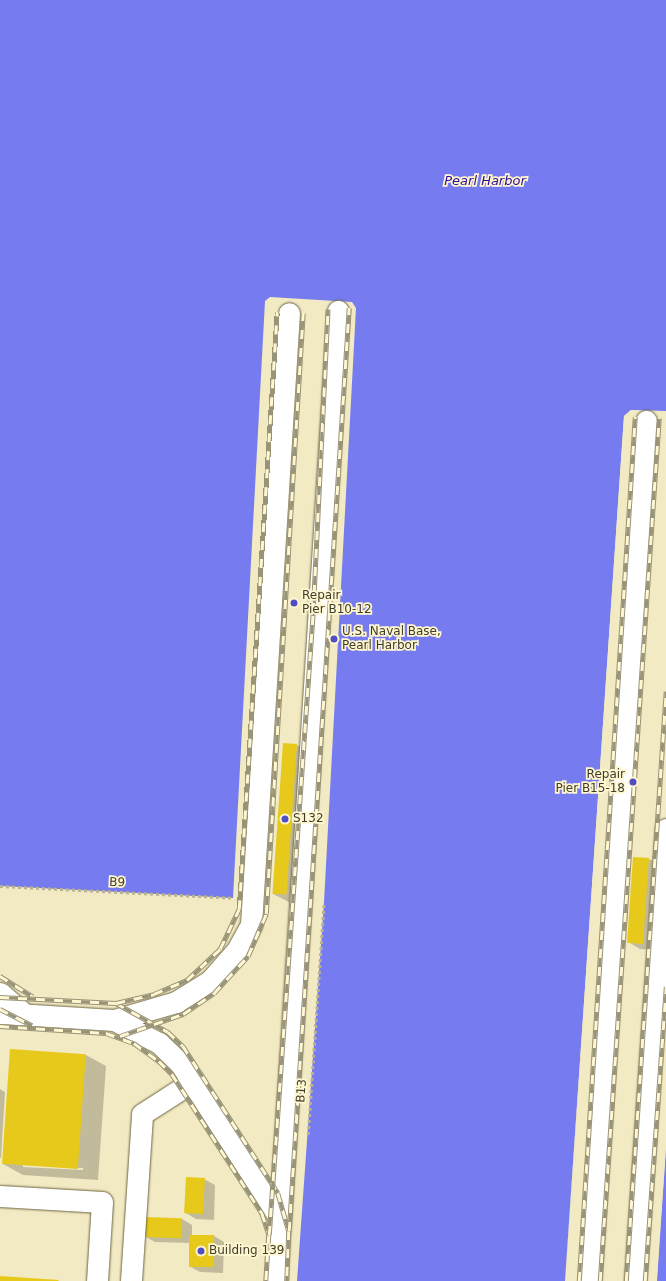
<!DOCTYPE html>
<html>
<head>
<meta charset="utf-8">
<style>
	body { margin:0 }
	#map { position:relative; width:666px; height:1281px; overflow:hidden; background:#f2eac3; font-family:"DejaVu Sans",sans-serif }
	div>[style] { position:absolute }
	.water>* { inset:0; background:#767cef }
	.pier>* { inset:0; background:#f2eac3; transform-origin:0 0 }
	.shadow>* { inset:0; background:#0003 }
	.building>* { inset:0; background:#e6c91a; transform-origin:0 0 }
	.path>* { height:2.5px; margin-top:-1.25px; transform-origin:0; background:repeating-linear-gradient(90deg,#bab393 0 3px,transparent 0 6px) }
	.roads { filter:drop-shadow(0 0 1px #6c6542) drop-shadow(0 0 1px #6c6542) }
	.minor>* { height:21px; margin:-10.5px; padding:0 10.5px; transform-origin:10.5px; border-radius:10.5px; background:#fff }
	.rail>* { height:4.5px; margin-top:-2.25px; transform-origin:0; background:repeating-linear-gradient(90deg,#fff7d0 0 9px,#999378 0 18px); box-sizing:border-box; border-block:1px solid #999378 }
	.dots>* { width:11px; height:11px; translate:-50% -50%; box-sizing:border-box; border:2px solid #fff7d0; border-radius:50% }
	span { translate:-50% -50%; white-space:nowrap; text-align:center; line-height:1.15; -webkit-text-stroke:3.5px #fff7d0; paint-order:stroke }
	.poi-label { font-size:12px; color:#3f3c2c }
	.left { translate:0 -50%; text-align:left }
	.right { translate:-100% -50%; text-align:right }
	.street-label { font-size:12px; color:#3f3c2c }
	.water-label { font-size:13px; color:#2d0c9a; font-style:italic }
</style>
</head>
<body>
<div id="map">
	<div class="water">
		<i style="clip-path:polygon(0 0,666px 0,666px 411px,631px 410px,624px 416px,565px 1281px,297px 1281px,324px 902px,356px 308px,352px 302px,270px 297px,265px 301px,233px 898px,0 886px)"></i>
		<i style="clip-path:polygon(666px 1148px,666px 1281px,657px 1281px)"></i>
	</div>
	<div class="pier">
		<i style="clip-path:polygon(631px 410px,666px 413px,632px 412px,626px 417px,565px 1281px,624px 416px)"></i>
		<i style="left:666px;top:1146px;width:135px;height:3px;rotate:94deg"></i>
	</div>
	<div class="shadow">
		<i style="clip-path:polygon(297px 745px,312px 754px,302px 904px,289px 902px,273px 894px)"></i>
		<i style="clip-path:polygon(649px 859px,659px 865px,655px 950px,640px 949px,630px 943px)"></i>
		<i style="clip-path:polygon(evenodd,86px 1055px,106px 1066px,98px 1180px,23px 1175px,3px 1164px,86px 1055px,23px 1165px,83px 1168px,83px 1170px,23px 1167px,23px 1165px)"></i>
		<i style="clip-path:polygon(0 1089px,5px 1092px,1px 1158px,0 1158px)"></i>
		<i style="clip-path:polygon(204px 1179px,215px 1185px,214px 1220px,196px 1219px,186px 1213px)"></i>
		<i style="clip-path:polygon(182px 1219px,192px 1225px,192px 1236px,214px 1236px,224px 1242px,223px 1273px,200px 1272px,189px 1266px,190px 1243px,155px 1242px,144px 1236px)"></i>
	</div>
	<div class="building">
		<i style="left:283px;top:743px;width:14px;height:151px;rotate:4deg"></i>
		<i style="left:633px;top:857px;width:16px;height:86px;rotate:4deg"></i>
		<i style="left:10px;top:1049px;width:76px;height:115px;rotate:4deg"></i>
		<i style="left:186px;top:1177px;width:19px;height:36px;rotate:3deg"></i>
		<i style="left:144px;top:1217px;width:38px;height:20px;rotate:2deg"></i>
		<i style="left:189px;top:1235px;width:25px;height:32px"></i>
		<i style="clip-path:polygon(0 1276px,59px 1280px,58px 1281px,0 1281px)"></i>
	</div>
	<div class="path">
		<i style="left:0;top:886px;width:233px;rotate:2.9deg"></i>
		<i style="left:308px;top:1135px;width:234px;rotate:-86.1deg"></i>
	</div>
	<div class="roads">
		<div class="minor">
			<i style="left:0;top:993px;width:32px;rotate:41deg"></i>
			<i style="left:0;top:1013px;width:114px;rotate:3.5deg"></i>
			<i style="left:114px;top:1020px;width:51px;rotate:27.1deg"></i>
			<i style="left:159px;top:1043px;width:29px;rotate:44deg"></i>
			<i style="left:180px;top:1063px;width:185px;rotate:57.3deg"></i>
			<i style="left:280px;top:1219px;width:62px;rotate:93.7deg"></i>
			<i style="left:114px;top:1020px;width:65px;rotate:-16.2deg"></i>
			<i style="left:176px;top:1002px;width:40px;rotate:-32deg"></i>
			<i style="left:210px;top:981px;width:41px;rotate:-48.9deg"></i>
			<i style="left:237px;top:950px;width:29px;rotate:-61deg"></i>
			<i style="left:251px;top:925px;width:613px;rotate:-86.45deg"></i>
			<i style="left:0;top:1196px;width:102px;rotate:3.4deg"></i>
			<i style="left:102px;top:1202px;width:79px;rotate:93.6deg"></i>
			<i style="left:280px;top:1219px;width:910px;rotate:-86.35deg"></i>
			<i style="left:131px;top:1281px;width:167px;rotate:-86.2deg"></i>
			<i style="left:142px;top:1114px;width:59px;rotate:-32.6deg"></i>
			<i style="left:590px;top:1281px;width:862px;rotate:-86.27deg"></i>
			<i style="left:635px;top:1281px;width:453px;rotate:-86.1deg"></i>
		</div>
	</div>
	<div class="rail">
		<i style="left:0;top:976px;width:39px;rotate:32deg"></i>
		<i style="left:0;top:997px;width:116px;rotate:3deg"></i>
		<i style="left:116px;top:1003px;width:60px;rotate:29.1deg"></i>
		<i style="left:168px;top:1032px;width:21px;rotate:43deg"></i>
		<i style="left:183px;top:1046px;width:175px;rotate:57.1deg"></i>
		<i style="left:278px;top:1193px;width:40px;rotate:74deg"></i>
		<i style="left:289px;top:1231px;width:50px;rotate:92.3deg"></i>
		<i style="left:116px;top:1003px;width:39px;rotate:-13deg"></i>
		<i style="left:154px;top:994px;width:36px;rotate:-23deg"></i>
		<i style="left:187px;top:980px;width:45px;rotate:-43.2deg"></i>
		<i style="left:220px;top:949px;width:44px;rotate:-64.6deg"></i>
		<i style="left:239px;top:909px;width:598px;rotate:-86.36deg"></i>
		<i style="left:0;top:1009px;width:36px;rotate:27deg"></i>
		<i style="left:0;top:1026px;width:106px;rotate:3.8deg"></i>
		<i style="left:106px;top:1033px;width:30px;rotate:20deg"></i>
		<i style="left:134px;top:1043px;width:31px;rotate:36deg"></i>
		<i style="left:159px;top:1061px;width:18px;rotate:45deg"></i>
		<i style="left:172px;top:1074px;width:166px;rotate:57.1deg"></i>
		<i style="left:262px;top:1213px;width:23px;rotate:72deg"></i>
		<i style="left:269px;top:1235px;width:46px;rotate:93.7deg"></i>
		<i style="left:120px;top:1036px;width:67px;rotate:-19.2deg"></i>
		<i style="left:183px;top:1014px;width:37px;rotate:-34deg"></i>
		<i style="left:214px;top:993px;width:50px;rotate:-47.4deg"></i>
		<i style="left:248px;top:956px;width:46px;rotate:-66.8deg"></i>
		<i style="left:266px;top:914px;width:602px;rotate:-86.48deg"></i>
		<i style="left:289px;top:1231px;width:925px;rotate:-86.28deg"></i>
		<i style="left:269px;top:1235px;width:625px;rotate:-85.96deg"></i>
		<i style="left:313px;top:612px;width:303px;rotate:-87.2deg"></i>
		<i style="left:579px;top:1281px;width:866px;rotate:-86.29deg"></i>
		<i style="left:600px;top:1281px;width:865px;rotate:-86.09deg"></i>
		<i style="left:626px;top:1281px;width:591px;rotate:-86.12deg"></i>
		<i style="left:645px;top:1281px;width:295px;rotate:-85.9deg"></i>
	</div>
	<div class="dots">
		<i style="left:294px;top:603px;background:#4f4ec4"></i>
		<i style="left:334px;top:639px;background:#4f4ec4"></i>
		<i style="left:633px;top:782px;background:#4f4ec4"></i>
		<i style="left:285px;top:819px;background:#4f4ec4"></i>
		<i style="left:201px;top:1251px;background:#4f4ec4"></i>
	</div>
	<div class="poi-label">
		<span class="left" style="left:302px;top:603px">Repair<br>Pier B10-12</span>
		<span class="left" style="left:342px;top:639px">U.S. Naval Base,<br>Pearl Harbor</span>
		<span class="right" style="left:625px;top:782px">Repair<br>Pier B15-18</span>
		<span class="left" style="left:293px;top:819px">S132</span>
		<span class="left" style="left:209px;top:1251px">Building 139</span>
	</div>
	<div class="street-label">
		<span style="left:117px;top:883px;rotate:3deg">B9</span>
		<span style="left:302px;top:1091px;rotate:-86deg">B13</span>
	</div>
	<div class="water-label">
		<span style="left:485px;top:181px">Pearl Harbor</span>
	</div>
</div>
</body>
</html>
